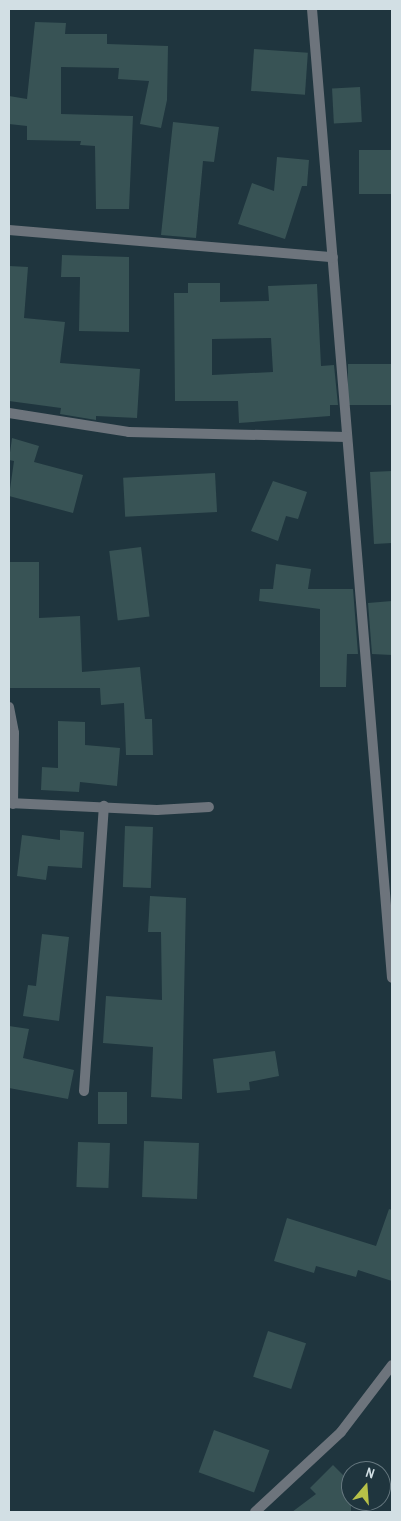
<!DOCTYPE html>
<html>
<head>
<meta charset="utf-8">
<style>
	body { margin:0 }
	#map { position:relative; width:401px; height:1521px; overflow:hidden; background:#1f353e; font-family:"Archivo Narrow",sans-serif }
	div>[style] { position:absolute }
	.building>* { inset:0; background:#385355; transform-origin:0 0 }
	.street>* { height:10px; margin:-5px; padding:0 5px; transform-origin:5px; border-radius:5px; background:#6d747c }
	span { translate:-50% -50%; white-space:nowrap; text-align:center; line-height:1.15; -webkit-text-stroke:4.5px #1f353e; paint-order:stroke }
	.frame { position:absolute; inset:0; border:10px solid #d2dfe4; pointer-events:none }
	.north { position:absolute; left:341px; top:1461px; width:50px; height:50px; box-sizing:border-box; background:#1f353e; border:1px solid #677980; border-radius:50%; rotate:18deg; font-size:14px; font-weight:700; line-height:20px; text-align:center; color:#d2dfe4 }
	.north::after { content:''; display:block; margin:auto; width:18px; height:22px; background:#b7c148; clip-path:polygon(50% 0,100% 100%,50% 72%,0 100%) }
</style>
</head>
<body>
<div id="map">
	<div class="building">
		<i style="clip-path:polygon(35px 22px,66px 23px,65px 34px,107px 34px,107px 44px,168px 46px,167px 100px,161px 128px,140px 124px,149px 81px,118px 79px,119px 68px,61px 67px,61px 114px,133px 116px,129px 209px,96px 209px,95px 146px,80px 145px,81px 141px,27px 140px,27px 126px,9px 124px,9px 96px,27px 99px)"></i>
		<i style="left:254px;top:49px;width:54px;height:42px;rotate:4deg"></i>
		<i style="left:360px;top:87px;width:35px;height:28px;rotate:87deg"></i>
		<i style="clip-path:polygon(173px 122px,219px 127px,214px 162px,203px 161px,196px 238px,161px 235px)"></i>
		<i style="left:392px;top:150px;width:44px;height:33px;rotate:90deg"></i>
		<i style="clip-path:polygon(277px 157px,309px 160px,307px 186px,302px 186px,285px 239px,238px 224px,252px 183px,274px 191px)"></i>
		<i style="clip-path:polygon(62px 255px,129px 257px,129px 332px,79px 331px,80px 277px,61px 277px)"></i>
		<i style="clip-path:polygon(9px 266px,28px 267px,24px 318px,65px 322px,60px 363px,140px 369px,137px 418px,96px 416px,96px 420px,60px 414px,61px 408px,9px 401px)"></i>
		<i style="clip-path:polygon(evenodd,188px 283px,220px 283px,220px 302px,269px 301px,268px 286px,317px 284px,321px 366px,334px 365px,338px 405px,330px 405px,330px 416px,239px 423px,238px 401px,175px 401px,174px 293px,188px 293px,188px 283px,271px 338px,273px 372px,212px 375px,212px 339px,271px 338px)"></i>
		<i style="left:348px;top:364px;width:44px;height:41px"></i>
		<i style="clip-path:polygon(12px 438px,39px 446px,34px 462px,83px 475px,73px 513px,9px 496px,14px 461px,9px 460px)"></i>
		<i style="clip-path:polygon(392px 471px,392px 543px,374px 544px,370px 472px)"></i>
		<i style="left:215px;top:473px;width:39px;height:92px;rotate:87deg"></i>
		<i style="clip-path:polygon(273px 481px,307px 492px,298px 519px,286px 516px,278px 541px,251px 531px)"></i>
		<i style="left:141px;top:547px;width:70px;height:32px;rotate:83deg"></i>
		<i style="clip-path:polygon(9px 562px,39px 562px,39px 618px,80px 616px,82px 672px,140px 667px,145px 719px,152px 719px,153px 755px,126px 755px,124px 703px,101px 705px,100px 688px,9px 688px)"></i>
		<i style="clip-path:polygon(276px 564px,311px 569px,308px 589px,353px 589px,358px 654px,347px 654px,346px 687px,320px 687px,320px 609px,259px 601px,260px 589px,273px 589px)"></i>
		<i style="clip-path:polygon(392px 601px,392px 655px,372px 654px,368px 603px)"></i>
		<i style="clip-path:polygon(58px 721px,85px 722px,85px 745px,120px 748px,117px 786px,80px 782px,79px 792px,41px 790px,42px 767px,58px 768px)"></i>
		<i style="left:125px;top:826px;width:28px;height:61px;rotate:2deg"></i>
		<i style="clip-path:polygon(60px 830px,84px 832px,82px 868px,48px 866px,46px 880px,17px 876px,22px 835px,60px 840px)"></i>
		<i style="clip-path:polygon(150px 896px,186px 898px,182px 1099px,151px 1097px,153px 1047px,103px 1043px,106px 996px,162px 1000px,161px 932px,148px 932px)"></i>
		<i style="clip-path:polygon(42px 934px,69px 937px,59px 1021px,23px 1016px,28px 985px,36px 986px)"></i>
		<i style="clip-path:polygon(9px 1026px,29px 1029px,23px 1058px,74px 1070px,68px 1099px,9px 1088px)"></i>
		<i style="clip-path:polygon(275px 1051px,279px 1076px,249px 1082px,250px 1090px,217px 1093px,213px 1059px)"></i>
		<i style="left:98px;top:1092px;width:29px;height:32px"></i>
		<i style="left:144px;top:1141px;width:55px;height:56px;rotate:2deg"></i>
		<i style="left:78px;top:1142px;width:32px;height:45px;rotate:2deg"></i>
		<i style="clip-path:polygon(389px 1209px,392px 1210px,392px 1281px,358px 1270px,356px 1277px,316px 1266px,314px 1273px,274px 1261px,287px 1218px,376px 1246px)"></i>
		<i style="left:268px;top:1331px;width:40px;height:48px;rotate:18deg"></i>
		<i style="left:214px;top:1430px;width:59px;height:45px;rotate:20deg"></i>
		<i style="clip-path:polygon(333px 1465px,351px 1483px,351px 1512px,292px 1512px,316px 1494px,310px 1488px)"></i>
	</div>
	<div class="street">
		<i style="left:312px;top:9px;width:972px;rotate:85.28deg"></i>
		<i style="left:9px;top:230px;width:325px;rotate:4.8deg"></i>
		<i style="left:9px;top:413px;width:121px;rotate:9deg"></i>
		<i style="left:129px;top:432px;width:218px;rotate:1.3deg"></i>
		<i style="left:9px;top:707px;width:26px;rotate:79deg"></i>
		<i style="left:14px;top:733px;width:71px;rotate:90.8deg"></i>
		<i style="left:9px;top:803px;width:148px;rotate:2.7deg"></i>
		<i style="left:157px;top:810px;width:52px;rotate:-3.3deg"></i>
		<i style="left:84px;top:1091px;width:286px;rotate:-86deg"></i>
		<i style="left:255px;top:1512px;width:117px;rotate:-42.9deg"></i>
		<i style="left:341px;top:1432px;width:84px;rotate:-52.7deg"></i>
	</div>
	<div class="frame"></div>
	<div class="north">N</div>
</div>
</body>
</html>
